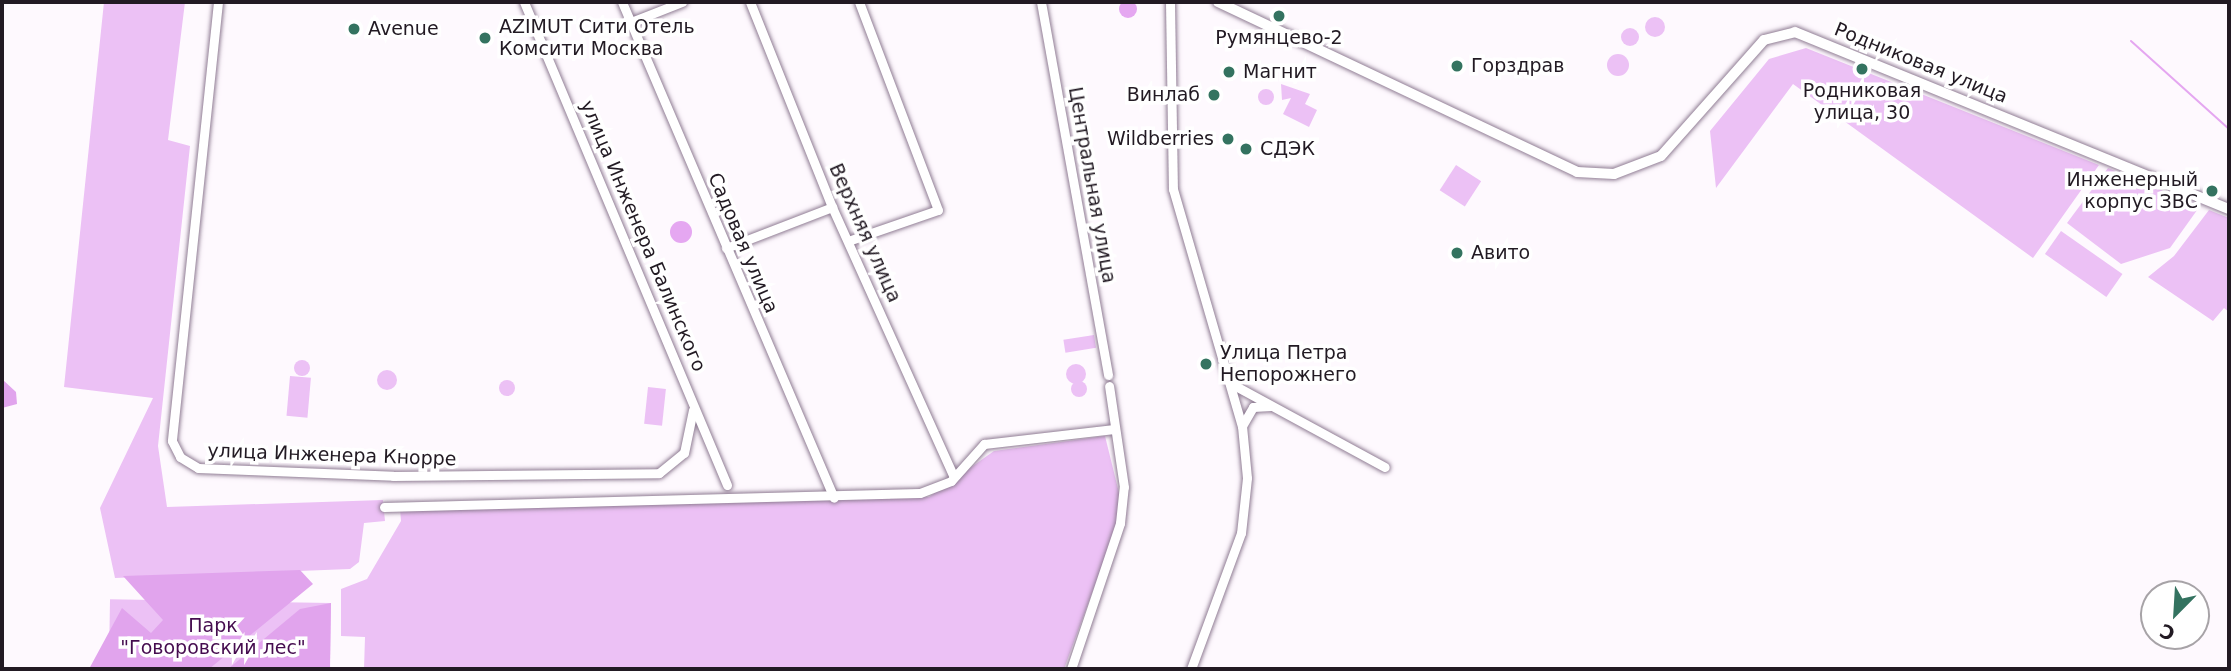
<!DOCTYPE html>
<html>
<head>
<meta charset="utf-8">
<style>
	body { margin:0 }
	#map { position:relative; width:2231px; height:671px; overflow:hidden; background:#fef9fe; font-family:"DejaVu Sans",sans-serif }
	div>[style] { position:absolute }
	.green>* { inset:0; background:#ecc1f5; transform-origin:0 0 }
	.round { border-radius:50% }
	.forest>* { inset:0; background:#e1a4ed }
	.water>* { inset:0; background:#e5a7f1 }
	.stream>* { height:2px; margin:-1px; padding:0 1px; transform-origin:1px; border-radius:1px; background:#e5a7f1 }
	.roads { filter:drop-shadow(0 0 2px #907d94) drop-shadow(0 0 2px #907d94) }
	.minor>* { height:9px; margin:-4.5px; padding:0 4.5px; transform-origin:4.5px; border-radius:4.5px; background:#fff }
	.major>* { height:10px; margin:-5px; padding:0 5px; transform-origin:5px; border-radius:5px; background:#fff }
	.dots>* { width:19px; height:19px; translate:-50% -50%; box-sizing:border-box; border:4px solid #fff; border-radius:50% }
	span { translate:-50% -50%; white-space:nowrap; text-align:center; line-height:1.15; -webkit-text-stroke:7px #fff; paint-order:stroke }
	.poi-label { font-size:19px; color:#221a23 }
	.left { translate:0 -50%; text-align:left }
	.right { translate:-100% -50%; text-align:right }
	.street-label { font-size:19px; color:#221a23 }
	.park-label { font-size:19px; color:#450c4f }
	.frame { position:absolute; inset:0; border:4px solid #221a23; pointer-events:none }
	.north { position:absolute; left:2140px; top:580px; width:70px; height:70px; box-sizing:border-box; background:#fff; border:2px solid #a7a3a7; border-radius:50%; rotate:204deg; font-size:19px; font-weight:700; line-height:28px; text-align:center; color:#221a23 }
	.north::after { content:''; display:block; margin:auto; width:24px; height:32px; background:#347360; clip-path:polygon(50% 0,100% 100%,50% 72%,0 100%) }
</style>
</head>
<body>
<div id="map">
	<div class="green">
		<i style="clip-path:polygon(104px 2px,185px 2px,168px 140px,190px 146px,158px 446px,167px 507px,383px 500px,385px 521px,364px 523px,359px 562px,350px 569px,115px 578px,100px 508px,153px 398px,64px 387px)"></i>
		<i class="round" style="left:1645px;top:17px;width:20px;height:20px"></i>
		<i class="round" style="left:1621px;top:28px;width:18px;height:18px"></i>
		<i style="clip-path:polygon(1806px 48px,2099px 165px,2033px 258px,1793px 84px,1716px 188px,1710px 131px,1769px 59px)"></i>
		<i class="round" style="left:1607px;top:54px;width:22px;height:22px"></i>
		<i style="clip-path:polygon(1281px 84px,1310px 94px,1305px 104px,1317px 110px,1309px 127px,1283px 114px,1291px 98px,1282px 100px)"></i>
		<i class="round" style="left:1258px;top:89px;width:16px;height:16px"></i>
		<i style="left:1456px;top:165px;width:30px;height:30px;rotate:33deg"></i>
		<i style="clip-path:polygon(2108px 168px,2200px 206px,2170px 248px,2121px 264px,2067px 223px)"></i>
		<i style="clip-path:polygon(2209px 210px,2229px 218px,2229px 312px,2224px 308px,2213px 321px,2148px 277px,2174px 256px)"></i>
		<i style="left:2061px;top:231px;width:75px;height:28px;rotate:35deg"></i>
		<i style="left:1094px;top:335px;width:13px;height:31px;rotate:81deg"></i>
		<i class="round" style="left:294px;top:360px;width:16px;height:16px"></i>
		<i class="round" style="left:1066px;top:364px;width:20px;height:20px"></i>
		<i class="round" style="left:377px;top:370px;width:20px;height:20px"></i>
		<i style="left:290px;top:376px;width:21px;height:40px;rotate:5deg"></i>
		<i class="round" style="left:499px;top:380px;width:16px;height:16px"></i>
		<i class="round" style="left:1071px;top:381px;width:16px;height:16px"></i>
		<i style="left:648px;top:387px;width:18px;height:37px;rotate:6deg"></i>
		<i style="clip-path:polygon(1105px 436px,1123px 509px,1064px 669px,364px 669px,365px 637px,341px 636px,341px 589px,367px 579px,401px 521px,400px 509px,929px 497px,994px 451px)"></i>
		<i style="left:331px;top:603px;width:66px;height:221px;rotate:91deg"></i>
	</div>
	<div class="forest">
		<i style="clip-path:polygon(2px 379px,16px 392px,17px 404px,2px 408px)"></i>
		<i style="clip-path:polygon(300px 570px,313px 584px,209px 669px,89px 669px,122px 608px,151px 633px,163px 620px,123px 576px)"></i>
		<i style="clip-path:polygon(331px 603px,330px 669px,228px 669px,300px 609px)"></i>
	</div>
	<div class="water">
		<i class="round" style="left:1119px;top:0;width:18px;height:18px"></i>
		<i class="round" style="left:670px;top:221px;width:22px;height:22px"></i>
	</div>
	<div class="stream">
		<i style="left:2131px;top:41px;width:132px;rotate:41.9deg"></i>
	</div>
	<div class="roads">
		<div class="minor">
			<i style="left:218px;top:2px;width:441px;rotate:96deg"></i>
			<i style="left:172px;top:441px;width:18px;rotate:63deg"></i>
			<i style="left:180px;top:457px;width:21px;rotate:31deg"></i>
			<i style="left:198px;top:468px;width:195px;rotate:2.3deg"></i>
			<i style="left:393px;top:476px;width:266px;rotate:-0.6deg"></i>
			<i style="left:659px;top:473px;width:32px;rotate:-39deg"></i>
			<i style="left:684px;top:453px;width:44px;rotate:-78.2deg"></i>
			<i style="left:524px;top:2px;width:524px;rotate:67.2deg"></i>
			<i style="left:622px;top:2px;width:539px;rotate:66.86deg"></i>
			<i style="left:750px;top:2px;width:221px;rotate:68.2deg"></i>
			<i style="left:832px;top:207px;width:296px;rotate:65.7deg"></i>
			<i style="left:1041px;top:2px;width:379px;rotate:79.8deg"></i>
			<i style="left:1170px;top:2px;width:187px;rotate:89.1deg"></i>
			<i style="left:1173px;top:189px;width:247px;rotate:73.8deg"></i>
			<i style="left:1242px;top:426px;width:52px;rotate:84.5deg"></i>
			<i style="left:1247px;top:478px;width:55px;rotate:96.2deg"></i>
			<i style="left:1241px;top:533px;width:145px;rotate:110.2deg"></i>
			<i style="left:631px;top:22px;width:55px;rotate:-21.4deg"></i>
			<i style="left:848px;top:241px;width:95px;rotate:-19deg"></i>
			<i style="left:938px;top:210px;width:222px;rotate:-110.8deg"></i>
			<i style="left:726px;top:248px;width:114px;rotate:-21.1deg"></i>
			<i style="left:1230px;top:383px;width:176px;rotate:28.5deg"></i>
			<i style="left:1242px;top:426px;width:22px;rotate:-60deg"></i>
			<i style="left:1253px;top:407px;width:18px;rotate:-3deg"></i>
			<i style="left:384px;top:507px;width:536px;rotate:-1.5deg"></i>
			<i style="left:920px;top:493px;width:33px;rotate:-21deg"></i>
			<i style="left:951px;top:481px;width:50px;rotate:-48.3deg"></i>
			<i style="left:984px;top:444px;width:131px;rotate:-6.6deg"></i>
			<i style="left:1071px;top:669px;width:154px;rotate:-71.4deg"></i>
			<i style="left:1120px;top:523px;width:36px;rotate:-84deg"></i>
			<i style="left:1124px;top:487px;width:102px;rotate:-98.4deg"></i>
		</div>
		<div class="major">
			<i style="left:1218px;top:2px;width:397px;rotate:25.3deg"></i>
			<i style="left:1577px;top:172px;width:37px;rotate:3deg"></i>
			<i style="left:1614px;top:174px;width:50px;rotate:-21deg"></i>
			<i style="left:1661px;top:156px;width:155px;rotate:-48.4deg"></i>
			<i style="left:1764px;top:40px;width:32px;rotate:-14deg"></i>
			<i style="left:1795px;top:32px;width:469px;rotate:22.2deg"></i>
		</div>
	</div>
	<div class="dots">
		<i style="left:1279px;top:16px;background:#347360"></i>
		<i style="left:354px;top:29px;background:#347360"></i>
		<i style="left:485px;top:38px;background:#347360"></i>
		<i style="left:1457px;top:66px;background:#347360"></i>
		<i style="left:1862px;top:69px;background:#347360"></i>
		<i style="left:1229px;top:72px;background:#347360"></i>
		<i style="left:1214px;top:95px;background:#347360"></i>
		<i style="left:1228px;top:139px;background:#347360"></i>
		<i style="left:1246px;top:149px;background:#347360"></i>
		<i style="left:2212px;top:191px;background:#347360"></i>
		<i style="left:1457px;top:253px;background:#347360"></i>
		<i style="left:1206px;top:364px;background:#347360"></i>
	</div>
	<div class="poi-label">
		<span class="left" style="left:499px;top:38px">AZIMUT Сити Отель<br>Комсити Москва</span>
		<span class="left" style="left:368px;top:29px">Avenue</span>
		<span style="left:1279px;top:38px">Румянцево-2</span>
		<span class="left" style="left:1471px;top:66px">Горздрав</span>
		<span class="left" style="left:1243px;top:72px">Магнит</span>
		<span style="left:1862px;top:102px">Родниковая<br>улица, 30</span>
		<span class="right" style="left:1200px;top:95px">Винлаб</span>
		<span class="right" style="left:1214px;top:139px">Wildberries</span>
		<span class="left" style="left:1260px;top:149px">СДЭК</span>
		<span class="right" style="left:2198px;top:191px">Инженерный<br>корпус ЗВС</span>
		<span class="left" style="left:1471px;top:253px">Авито</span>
		<span class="left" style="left:1220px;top:364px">Улица Петра<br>Непорожнего</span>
	</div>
	<div class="street-label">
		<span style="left:1921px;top:63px;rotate:22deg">Родниковая улица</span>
		<span style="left:1092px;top:185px;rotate:80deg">Центральная улица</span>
		<span style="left:865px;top:233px;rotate:66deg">Верхняя улица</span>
		<span style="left:643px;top:236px;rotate:67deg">улица Инженера Балинского</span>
		<span style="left:743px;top:243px;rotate:67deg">Садовая улица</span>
		<span style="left:332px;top:455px;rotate:2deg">улица Инженера Кнорре</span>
	</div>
	<div class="park-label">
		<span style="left:213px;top:637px">Парк<br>"Говоровский лес"</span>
	</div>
	<div class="frame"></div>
	<div class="north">С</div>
</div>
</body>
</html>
